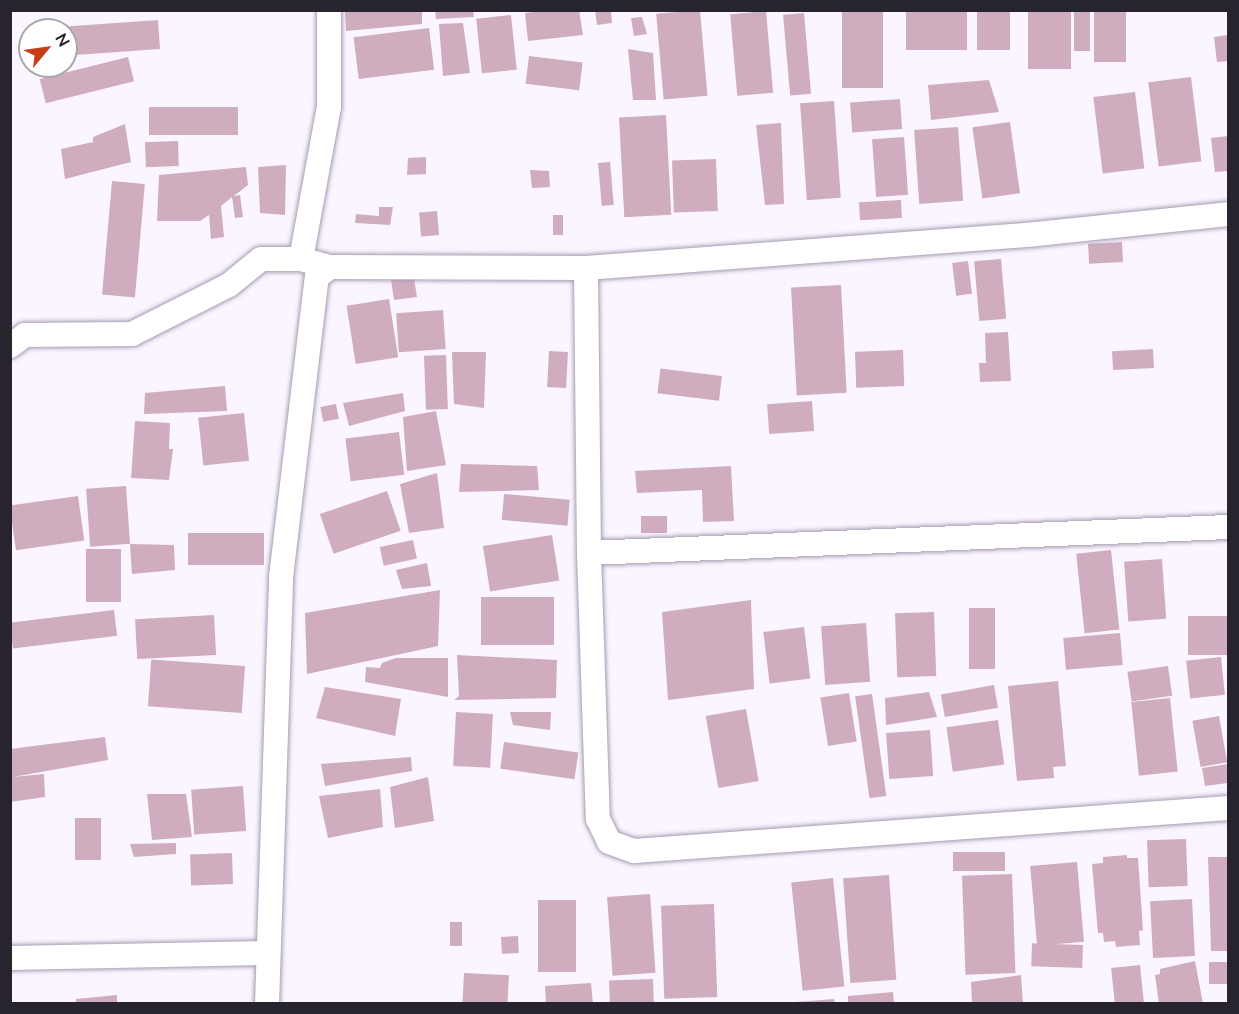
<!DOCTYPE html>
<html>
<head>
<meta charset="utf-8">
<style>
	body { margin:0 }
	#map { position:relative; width:1239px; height:1014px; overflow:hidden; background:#faf5ff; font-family:"Nunito Sans",sans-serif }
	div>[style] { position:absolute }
	.building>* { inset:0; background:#cfadbf; transform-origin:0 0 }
	.roads { filter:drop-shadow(0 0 2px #a69bb2) drop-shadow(0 0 2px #a69bb2) }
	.street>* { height:24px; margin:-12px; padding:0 12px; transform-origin:12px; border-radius:12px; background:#fff }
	span { translate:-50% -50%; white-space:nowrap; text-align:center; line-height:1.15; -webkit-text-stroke:4.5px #fff; paint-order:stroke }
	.frame { position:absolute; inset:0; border:12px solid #28242d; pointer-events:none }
	.north { position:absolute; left:18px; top:18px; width:60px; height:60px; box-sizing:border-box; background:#fff; border:2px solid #a9a7ab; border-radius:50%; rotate:61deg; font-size:16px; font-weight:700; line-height:24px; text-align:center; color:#28242d }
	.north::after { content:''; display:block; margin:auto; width:21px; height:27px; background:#c73e18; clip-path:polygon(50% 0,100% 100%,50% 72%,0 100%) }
</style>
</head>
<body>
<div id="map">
	<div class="building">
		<i style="clip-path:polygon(345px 10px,422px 10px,422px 24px,346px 31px)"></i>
		<i style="clip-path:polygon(435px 10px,473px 10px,474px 17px,436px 19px)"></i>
		<i style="clip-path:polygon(548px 10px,579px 10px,583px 35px,528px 41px,525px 13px)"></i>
		<i style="clip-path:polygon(595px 10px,611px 10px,612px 23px,597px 25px)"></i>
		<i style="left:700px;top:10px;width:86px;height:44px;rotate:85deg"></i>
		<i style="left:842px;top:10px;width:41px;height:78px"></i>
		<i style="left:906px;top:10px;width:61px;height:40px"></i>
		<i style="left:977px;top:10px;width:33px;height:40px"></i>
		<i style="left:1028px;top:10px;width:43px;height:59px"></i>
		<i style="left:1074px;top:10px;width:16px;height:41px"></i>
		<i style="left:1094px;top:10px;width:32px;height:52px"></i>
		<i style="left:766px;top:11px;width:82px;height:36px;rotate:85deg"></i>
		<i style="left:804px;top:13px;width:81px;height:21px;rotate:85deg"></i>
		<i style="left:511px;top:15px;width:55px;height:35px;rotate:84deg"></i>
		<i style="clip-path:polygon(642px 17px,647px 34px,634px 36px,631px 18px)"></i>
		<i style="left:158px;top:20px;width:29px;height:89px;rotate:86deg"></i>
		<i style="clip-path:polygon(463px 23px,470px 73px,443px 76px,439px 24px)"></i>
		<i style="left:429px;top:28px;width:42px;height:76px;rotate:83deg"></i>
		<i style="clip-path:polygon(1228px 35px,1228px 61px,1217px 62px,1214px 37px)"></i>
		<i style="clip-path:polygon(628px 49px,653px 53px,656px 100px,633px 100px)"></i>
		<i style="left:529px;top:56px;width:54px;height:28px;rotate:7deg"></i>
		<i style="left:128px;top:57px;width:25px;height:91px;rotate:76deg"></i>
		<i style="left:1191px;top:77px;width:85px;height:43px;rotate:83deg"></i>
		<i style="clip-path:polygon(989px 80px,999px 112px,931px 120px,928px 85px)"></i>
		<i style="left:1135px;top:92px;width:77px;height:42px;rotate:83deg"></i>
		<i style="left:900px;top:99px;width:30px;height:50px;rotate:86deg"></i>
		<i style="left:834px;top:101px;width:97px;height:34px;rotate:86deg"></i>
		<i style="left:238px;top:107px;width:28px;height:89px;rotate:90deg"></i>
		<i style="left:666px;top:115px;width:100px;height:47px;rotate:87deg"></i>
		<i style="left:1010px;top:122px;width:72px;height:38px;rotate:82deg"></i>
		<i style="clip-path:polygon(781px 123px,784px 204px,765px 205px,756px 125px)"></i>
		<i style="clip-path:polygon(125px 124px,131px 162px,65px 179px,61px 149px,93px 142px,93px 137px)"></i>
		<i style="left:958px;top:127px;width:74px;height:44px;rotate:86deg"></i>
		<i style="clip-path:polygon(1228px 136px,1228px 171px,1215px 172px,1211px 138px)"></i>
		<i style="left:904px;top:137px;width:58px;height:32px;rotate:86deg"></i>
		<i style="left:178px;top:141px;width:25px;height:33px;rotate:88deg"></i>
		<i style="clip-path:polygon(426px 157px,426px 174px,407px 175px,408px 158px)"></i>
		<i style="left:716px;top:159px;width:52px;height:44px;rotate:88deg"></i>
		<i style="left:610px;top:162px;width:43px;height:12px;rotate:85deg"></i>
		<i style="clip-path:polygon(286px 165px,285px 215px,260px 213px,258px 167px)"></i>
		<i style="clip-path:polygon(246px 167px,248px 185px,234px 196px,240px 195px,243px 217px,235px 218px,232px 197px,221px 206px,224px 237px,211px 239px,209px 215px,200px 221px,157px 221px,159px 175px)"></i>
		<i style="clip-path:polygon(530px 170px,549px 171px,550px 187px,532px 188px)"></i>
		<i style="left:112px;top:181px;width:33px;height:114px;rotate:5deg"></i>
		<i style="left:901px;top:200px;width:18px;height:42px;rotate:87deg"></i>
		<i style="clip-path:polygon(379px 207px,393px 207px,390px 225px,355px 223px,356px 214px,379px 216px)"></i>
		<i style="left:437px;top:211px;width:24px;height:18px;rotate:85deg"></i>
		<i style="left:553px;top:215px;width:10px;height:20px"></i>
		<i style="left:1122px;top:242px;width:20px;height:34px;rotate:87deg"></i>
		<i style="left:1001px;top:259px;width:60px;height:27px;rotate:85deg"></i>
		<i style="left:968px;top:261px;width:33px;height:16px;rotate:83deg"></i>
		<i style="clip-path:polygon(414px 279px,417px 297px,394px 300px,391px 280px)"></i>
		<i style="left:841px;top:285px;width:108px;height:50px;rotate:87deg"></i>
		<i style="left:389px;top:299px;width:59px;height:43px;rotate:81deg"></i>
		<i style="left:443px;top:310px;width:39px;height:47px;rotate:86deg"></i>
		<i style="clip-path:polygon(1008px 332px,1011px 381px,980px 382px,979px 363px,986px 363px,985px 333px)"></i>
		<i style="left:1153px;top:349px;width:19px;height:41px;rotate:87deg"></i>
		<i style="left:903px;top:350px;width:36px;height:48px;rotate:88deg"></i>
		<i style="left:549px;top:351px;width:19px;height:36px;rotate:3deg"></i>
		<i style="clip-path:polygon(452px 352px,486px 352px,484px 408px,454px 404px)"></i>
		<i style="left:446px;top:355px;width:54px;height:22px;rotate:88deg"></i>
		<i style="left:722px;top:376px;width:25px;height:62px;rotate:97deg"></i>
		<i style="clip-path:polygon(225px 386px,227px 411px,144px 414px,145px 393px)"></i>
		<i style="clip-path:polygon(403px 393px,405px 411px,349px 426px,343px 403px)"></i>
		<i style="left:812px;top:401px;width:30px;height:45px;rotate:86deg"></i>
		<i style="left:336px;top:404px;width:15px;height:16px;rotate:79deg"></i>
		<i style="clip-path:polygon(436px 411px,446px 465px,407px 471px,403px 417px)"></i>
		<i style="left:244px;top:413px;width:48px;height:46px;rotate:84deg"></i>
		<i style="clip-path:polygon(135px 421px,170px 423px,169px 449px,173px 449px,169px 480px,131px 478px)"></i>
		<i style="left:399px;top:432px;width:43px;height:54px;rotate:83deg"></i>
		<i style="clip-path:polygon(461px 464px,537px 466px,539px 490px,459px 492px)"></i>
		<i style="clip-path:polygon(731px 466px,734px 521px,703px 522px,702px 490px,637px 493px,635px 471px)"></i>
		<i style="clip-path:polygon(437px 473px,444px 528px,409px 533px,400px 484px)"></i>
		<i style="left:126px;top:486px;width:58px;height:40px;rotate:86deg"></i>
		<i style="left:387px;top:491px;width:42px;height:71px;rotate:71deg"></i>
		<i style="left:504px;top:494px;width:66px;height:26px;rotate:5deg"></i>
		<i style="left:78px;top:496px;width:45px;height:69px;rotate:82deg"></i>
		<i style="left:641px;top:516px;width:26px;height:17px"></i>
		<i style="left:264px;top:533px;width:32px;height:76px;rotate:90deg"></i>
		<i style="left:552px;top:535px;width:46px;height:70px;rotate:81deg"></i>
		<i style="left:413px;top:540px;width:19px;height:34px;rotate:78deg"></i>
		<i style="clip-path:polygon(130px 544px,174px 545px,175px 570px,132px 574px)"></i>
		<i style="left:86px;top:549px;width:35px;height:53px"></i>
		<i style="left:1111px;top:550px;width:80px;height:35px;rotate:84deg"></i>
		<i style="left:1162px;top:559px;width:60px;height:38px;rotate:86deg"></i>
		<i style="clip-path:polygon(427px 563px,431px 586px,402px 589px,396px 570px)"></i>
		<i style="clip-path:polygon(440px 590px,438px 646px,307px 674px,305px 613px)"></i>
		<i style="left:481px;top:597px;width:73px;height:48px"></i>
		<i style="clip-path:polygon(751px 600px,754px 689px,668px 700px,662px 612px)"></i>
		<i style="left:969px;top:608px;width:26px;height:61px"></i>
		<i style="left:114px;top:610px;width:26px;height:105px;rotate:83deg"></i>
		<i style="left:934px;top:612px;width:64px;height:39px;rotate:88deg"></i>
		<i style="left:214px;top:615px;width:40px;height:79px;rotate:87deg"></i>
		<i style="left:1228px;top:616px;width:39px;height:40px;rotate:90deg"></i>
		<i style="left:866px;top:623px;width:59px;height:45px;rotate:86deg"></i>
		<i style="left:804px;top:627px;width:52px;height:41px;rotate:83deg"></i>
		<i style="left:1120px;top:633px;width:32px;height:57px;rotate:85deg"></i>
		<i style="clip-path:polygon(457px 655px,557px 660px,556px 698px,454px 700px,459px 696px)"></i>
		<i style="left:1221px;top:657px;width:38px;height:35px;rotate:84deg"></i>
		<i style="clip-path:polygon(396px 658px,448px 658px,448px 697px,365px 682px,366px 667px,380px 668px,382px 663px)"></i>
		<i style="left:245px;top:666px;width:47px;height:94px;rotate:94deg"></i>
		<i style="left:1168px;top:666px;width:30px;height:41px;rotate:82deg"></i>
		<i style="clip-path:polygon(1058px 681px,1066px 766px,1053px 767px,1054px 778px,1017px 781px,1008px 686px)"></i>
		<i style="left:994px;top:685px;width:23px;height:54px;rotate:80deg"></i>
		<i style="clip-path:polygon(325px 687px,401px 699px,395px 736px,316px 718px)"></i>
		<i style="clip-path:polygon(929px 692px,937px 717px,886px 725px,885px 698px)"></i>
		<i style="left:849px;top:693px;width:49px;height:29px;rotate:81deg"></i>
		<i style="left:872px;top:694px;width:103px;height:17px;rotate:82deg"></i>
		<i style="left:1170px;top:698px;width:74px;height:39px;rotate:84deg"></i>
		<i style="left:746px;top:709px;width:73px;height:41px;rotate:80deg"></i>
		<i style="left:456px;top:712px;width:37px;height:54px;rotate:3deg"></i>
		<i style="clip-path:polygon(510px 712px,551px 712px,550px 730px,513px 725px)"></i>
		<i style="left:1219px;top:716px;width:47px;height:27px;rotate:80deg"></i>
		<i style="left:998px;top:720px;width:45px;height:52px;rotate:82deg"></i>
		<i style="left:930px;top:730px;width:46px;height:44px;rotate:86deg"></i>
		<i style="clip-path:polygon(105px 737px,108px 760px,13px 777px,44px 774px,45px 797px,10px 802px,10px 749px)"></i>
		<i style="left:504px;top:742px;width:75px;height:27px;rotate:8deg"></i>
		<i style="clip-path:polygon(411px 757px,412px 771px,325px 786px,321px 764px)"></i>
		<i style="clip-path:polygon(1228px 764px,1228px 783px,1205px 786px,1202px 768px)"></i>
		<i style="clip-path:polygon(428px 777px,434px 821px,395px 828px,390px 787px)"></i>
		<i style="left:243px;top:786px;width:45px;height:52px;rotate:86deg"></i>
		<i style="clip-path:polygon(380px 789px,383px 827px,328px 838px,319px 796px)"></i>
		<i style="clip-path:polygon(147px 794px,186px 794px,192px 837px,152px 840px)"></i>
		<i style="left:101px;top:818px;width:42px;height:26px;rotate:90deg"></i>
		<i style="left:1186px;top:839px;width:47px;height:39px;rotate:88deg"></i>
		<i style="clip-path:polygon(176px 843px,176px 854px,134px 857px,130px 844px)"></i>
		<i style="left:1005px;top:852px;width:19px;height:52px;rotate:90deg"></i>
		<i style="left:232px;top:853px;width:31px;height:42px;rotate:88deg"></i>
		<i style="clip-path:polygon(1127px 855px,1127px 858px,1138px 858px,1143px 930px,1139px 931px,1140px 945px,1116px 947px,1115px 941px,1104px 942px,1103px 933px,1098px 933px,1092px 864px,1103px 863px,1103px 857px)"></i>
		<i style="clip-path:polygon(1208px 857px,1228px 857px,1228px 951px,1211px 951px)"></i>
		<i style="left:1077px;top:862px;width:80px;height:47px;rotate:85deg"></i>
		<i style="left:1012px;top:874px;width:99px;height:50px;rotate:88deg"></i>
		<i style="left:889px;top:875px;width:105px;height:46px;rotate:86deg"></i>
		<i style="left:833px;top:878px;width:109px;height:42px;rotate:84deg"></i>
		<i style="left:650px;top:894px;width:79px;height:43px;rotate:86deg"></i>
		<i style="left:1192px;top:899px;width:57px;height:42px;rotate:87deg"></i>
		<i style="left:538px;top:900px;width:38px;height:72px"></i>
		<i style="left:714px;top:904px;width:93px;height:53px;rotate:88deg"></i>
		<i style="left:450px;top:922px;width:12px;height:24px"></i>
		<i style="left:518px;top:936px;width:17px;height:17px;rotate:87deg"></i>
		<i style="left:1083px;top:945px;width:23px;height:51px;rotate:92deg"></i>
		<i style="clip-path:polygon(1195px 961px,1203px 1004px,1159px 1004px,1155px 975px,1160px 974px,1160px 969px)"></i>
		<i style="left:1228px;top:962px;width:22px;height:19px;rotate:90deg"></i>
		<i style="left:1140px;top:965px;width:37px;height:29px;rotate:84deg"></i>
		<i style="left:464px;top:973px;width:45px;height:31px;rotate:3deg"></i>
		<i style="clip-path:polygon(1021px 975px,1023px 1004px,972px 1004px,971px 982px)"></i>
		<i style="left:653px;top:979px;width:25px;height:44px;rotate:88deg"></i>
		<i style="clip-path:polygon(591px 983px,593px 1004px,546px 1004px,545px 986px)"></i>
		<i style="clip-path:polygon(893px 992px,894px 1004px,848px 1004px,848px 996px)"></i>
		<i style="clip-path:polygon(117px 995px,117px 1004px,76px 1004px,76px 999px)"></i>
		<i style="clip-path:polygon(834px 999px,835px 1004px,796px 1004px,796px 1002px)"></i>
	</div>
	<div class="roads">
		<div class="street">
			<i style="left:330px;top:267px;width:256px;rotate:0.2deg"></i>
			<i style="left:586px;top:268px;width:451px;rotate:-4.3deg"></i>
			<i style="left:1036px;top:234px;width:193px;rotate:-5.9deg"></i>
			<i style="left:586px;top:268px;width:285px;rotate:89.4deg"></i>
			<i style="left:589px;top:553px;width:266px;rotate:88.1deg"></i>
			<i style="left:598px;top:819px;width:25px;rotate:64deg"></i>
			<i style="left:609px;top:842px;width:27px;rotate:20deg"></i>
			<i style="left:634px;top:851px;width:596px;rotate:-4.14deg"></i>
			<i style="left:10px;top:346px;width:19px;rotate:-36deg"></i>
			<i style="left:25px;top:335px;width:107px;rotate:-0.5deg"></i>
			<i style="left:132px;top:334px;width:109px;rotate:-26.8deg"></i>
			<i style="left:229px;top:285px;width:41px;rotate:-39.1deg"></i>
			<i style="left:261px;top:259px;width:40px"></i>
			<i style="left:589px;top:553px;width:640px;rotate:-2.33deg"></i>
			<i style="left:10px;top:958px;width:256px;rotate:-1.1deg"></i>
			<i style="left:267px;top:1004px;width:427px;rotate:-88.1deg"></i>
			<i style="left:281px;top:577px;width:302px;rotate:-83.2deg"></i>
			<i style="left:317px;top:277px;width:16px;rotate:-38deg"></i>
			<i style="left:330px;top:267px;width:30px;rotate:-165deg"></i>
			<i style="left:301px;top:259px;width:155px;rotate:-79.6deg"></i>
			<i style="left:329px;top:107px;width:97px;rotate:-90deg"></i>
		</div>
	</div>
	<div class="frame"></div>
	<div class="north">N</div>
</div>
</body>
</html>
